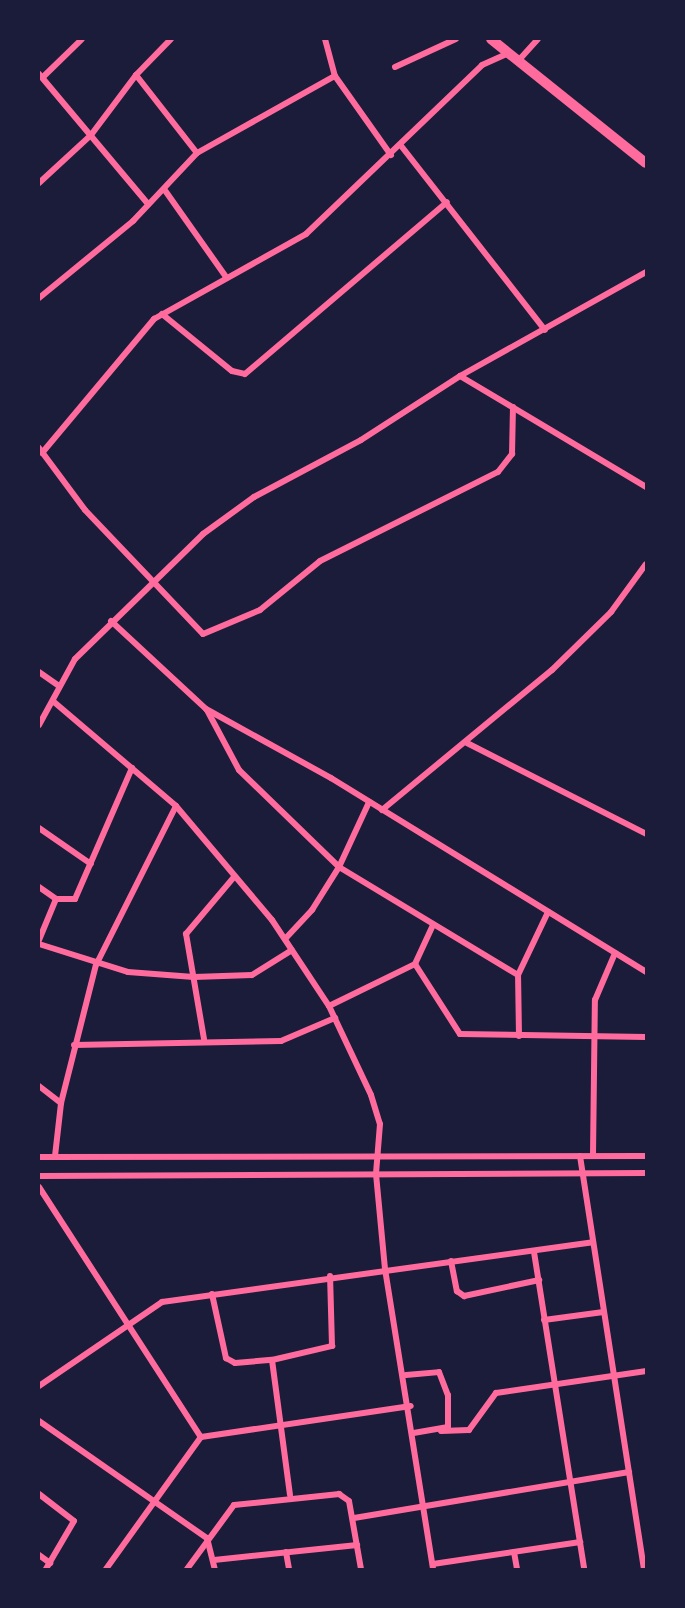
<!DOCTYPE html>
<html>
<head>
<meta charset="utf-8">
<style>
	body { margin:0 }
	#map { position:relative; width:685px; height:1608px; overflow:hidden; background:#1b1b3a; font-family:"Golos Text",sans-serif }
	div>[style] { position:absolute }
	.minor>* { height:6px; margin:-3px; padding:0 3px; transform-origin:3px; border-radius:3px; background:#ff6b9d }
	.tertiary>* { height:10px; margin:-5px; padding:0 5px; transform-origin:5px; border-radius:5px; background:#ff6b9d }
	span { translate:-50% -50%; white-space:nowrap; text-align:center; line-height:1.15; -webkit-text-stroke:5px #1b1b3a; paint-order:stroke }
	.frame { position:absolute; inset:0; border:40px solid #1b1b3a; pointer-events:none }
</style>
</head>
<body>
<div id="map">
	<div class="minor">
		<i style="left:325px;top:39px;width:38px;rotate:75deg"></i>
		<i style="left:335px;top:76px;width:97px;rotate:54.7deg"></i>
		<i style="left:519px;top:60px;width:28px;rotate:-48deg"></i>
		<i style="left:395px;top:67px;width:67px;rotate:-24.7deg"></i>
		<i style="left:39px;top:74px;width:170px;rotate:50deg"></i>
		<i style="left:136px;top:75px;width:99px;rotate:52deg"></i>
		<i style="left:43px;top:77px;width:54px;rotate:-44.3deg"></i>
		<i style="left:402px;top:147px;width:232px;rotate:52deg"></i>
		<i style="left:39px;top:183px;width:71px;rotate:-42.7deg"></i>
		<i style="left:91px;top:135px;width:75px;rotate:-53.1deg"></i>
		<i style="left:136px;top:75px;width:50px;rotate:-45.8deg"></i>
		<i style="left:164px;top:189px;width:108px;rotate:54.8deg"></i>
		<i style="left:39px;top:298px;width:122px;rotate:-39.3deg"></i>
		<i style="left:133px;top:221px;width:93px;rotate:-46.7deg"></i>
		<i style="left:197px;top:153px;width:158px;rotate:-29.2deg"></i>
		<i style="left:162px;top:314px;width:90px;rotate:39.2deg"></i>
		<i style="left:232px;top:371px;width:13px;rotate:13deg"></i>
		<i style="left:245px;top:374px;width:265px;rotate:-40.4deg"></i>
		<i style="left:460px;top:376px;width:217px;rotate:30.8deg"></i>
		<i style="left:39px;top:448px;width:77px;rotate:53.4deg"></i>
		<i style="left:85px;top:510px;width:171px;rotate:46.4deg"></i>
		<i style="left:203px;top:634px;width:62px;rotate:-22.8deg"></i>
		<i style="left:260px;top:610px;width:77px;rotate:-39.2deg"></i>
		<i style="left:320px;top:561px;width:199px;rotate:-26.6deg"></i>
		<i style="left:498px;top:472px;width:23px;rotate:-52deg"></i>
		<i style="left:512px;top:454px;width:47px;rotate:-88.8deg"></i>
		<i style="left:42px;top:453px;width:175px;rotate:-50.1deg"></i>
		<i style="left:154px;top:319px;width:174px;rotate:-29.2deg"></i>
		<i style="left:306px;top:234px;width:244px;rotate:-43.8deg"></i>
		<i style="left:482px;top:65px;width:30px;rotate:-24deg"></i>
		<i style="left:111px;top:621px;width:129px;rotate:42.8deg"></i>
		<i style="left:206px;top:709px;width:143px;rotate:28.9deg"></i>
		<i style="left:331px;top:778px;width:370px;rotate:31.6deg"></i>
		<i style="left:39px;top:672px;width:24px;rotate:35deg"></i>
		<i style="left:54px;top:702px;width:160px;rotate:40.4deg"></i>
		<i style="left:176px;top:806px;width:149px;rotate:49.9deg"></i>
		<i style="left:272px;top:920px;width:103px;rotate:56.5deg"></i>
		<i style="left:329px;top:1006px;width:98px;rotate:64.7deg"></i>
		<i style="left:371px;top:1095px;width:30px;rotate:73deg"></i>
		<i style="left:380px;top:1124px;width:50px;rotate:94.6deg"></i>
		<i style="left:376px;top:1174px;width:95px;rotate:84.6deg"></i>
		<i style="left:385px;top:1269px;width:304px;rotate:80.9deg"></i>
		<i style="left:207px;top:710px;width:68px;rotate:61.9deg"></i>
		<i style="left:239px;top:770px;width:139px;rotate:44.1deg"></i>
		<i style="left:339px;top:867px;width:209px;rotate:31.1deg"></i>
		<i style="left:39px;top:725px;width:75px;rotate:-61.4deg"></i>
		<i style="left:75px;top:659px;width:179px;rotate:-44.3deg"></i>
		<i style="left:203px;top:534px;width:63px;rotate:-36deg"></i>
		<i style="left:254px;top:497px;width:121px;rotate:-28deg"></i>
		<i style="left:361px;top:440px;width:118px;rotate:-32.9deg"></i>
		<i style="left:460px;top:376px;width:213px;rotate:-29.2deg"></i>
		<i style="left:467px;top:743px;width:201px;rotate:26.9deg"></i>
		<i style="left:382px;top:810px;width:220px;rotate:-39.5deg"></i>
		<i style="left:552px;top:670px;width:83px;rotate:-44.5deg"></i>
		<i style="left:611px;top:612px;width:59px;rotate:-53.9deg"></i>
		<i style="left:39px;top:828px;width:63px;rotate:34.7deg"></i>
		<i style="left:39px;top:887px;width:21px;rotate:35deg"></i>
		<i style="left:56px;top:899px;width:19px"></i>
		<i style="left:75px;top:899px;width:143px;rotate:-66.5deg"></i>
		<i style="left:433px;top:925px;width:43px;rotate:114.8deg"></i>
		<i style="left:415px;top:964px;width:83px;rotate:57.3deg"></i>
		<i style="left:460px;top:1034px;width:186px;rotate:0.9deg"></i>
		<i style="left:285px;top:939px;width:40px;rotate:-47deg"></i>
		<i style="left:312px;top:910px;width:51px;rotate:-57.9deg"></i>
		<i style="left:339px;top:867px;width:72px;rotate:-65.2deg"></i>
		<i style="left:39px;top:940px;width:44px;rotate:-67.5deg"></i>
		<i style="left:39px;top:944px;width:93px;rotate:17.5deg"></i>
		<i style="left:128px;top:972px;width:66px;rotate:4.3deg"></i>
		<i style="left:194px;top:977px;width:58px;rotate:-2deg"></i>
		<i style="left:252px;top:975px;width:47px;rotate:-32deg"></i>
		<i style="left:329px;top:1006px;width:96px;rotate:-26deg"></i>
		<i style="left:519px;top:1036px;width:61px;rotate:-90.9deg"></i>
		<i style="left:518px;top:975px;width:70px;rotate:-64.5deg"></i>
		<i style="left:204px;top:1039px;width:107px;rotate:-99.7deg"></i>
		<i style="left:186px;top:934px;width:75px;rotate:-49.9deg"></i>
		<i style="left:74px;top:1045px;width:207px;rotate:-1.1deg"></i>
		<i style="left:281px;top:1041px;width:59px;rotate:-23.1deg"></i>
		<i style="left:39px;top:1086px;width:28px;rotate:38deg"></i>
		<i style="left:593px;top:1155px;width:155px;rotate:-89.3deg"></i>
		<i style="left:595px;top:1000px;width:51px;rotate:-66.9deg"></i>
		<i style="left:55px;top:1156px;width:53px;rotate:-83.5deg"></i>
		<i style="left:61px;top:1103px;width:142px;rotate:-75.8deg"></i>
		<i style="left:96px;top:965px;width:178px;rotate:-63.3deg"></i>
		<i style="left:580px;top:1156px;width:418px;rotate:81.2deg"></i>
		<i style="left:39px;top:1157px;width:607px;rotate:-0.09deg"></i>
		<i style="left:39px;top:1176px;width:607px;rotate:-0.28deg"></i>
		<i style="left:39px;top:1187px;width:298px;rotate:57.1deg"></i>
		<i style="left:534px;top:1252px;width:321px;rotate:81deg"></i>
		<i style="left:451px;top:1261px;width:31px;rotate:79deg"></i>
		<i style="left:457px;top:1291px;width:9px;rotate:36deg"></i>
		<i style="left:464px;top:1296px;width:77px;rotate:-12deg"></i>
		<i style="left:212px;top:1294px;width:66px;rotate:77.7deg"></i>
		<i style="left:226px;top:1358px;width:10px;rotate:29deg"></i>
		<i style="left:235px;top:1363px;width:37px;rotate:-5deg"></i>
		<i style="left:272px;top:1360px;width:62px;rotate:-13.1deg"></i>
		<i style="left:332px;top:1346px;width:70px;rotate:-91.6deg"></i>
		<i style="left:544px;top:1320px;width:60px;rotate:-7.7deg"></i>
		<i style="left:272px;top:1360px;width:136px;rotate:82.4deg"></i>
		<i style="left:406px;top:1375px;width:33px;rotate:-5deg"></i>
		<i style="left:439px;top:1372px;width:25px;rotate:69deg"></i>
		<i style="left:448px;top:1395px;width:32px;rotate:90deg"></i>
		<i style="left:448px;top:1427px;width:35px;rotate:170deg"></i>
		<i style="left:39px;top:1386px;width:149px;rotate:-34.3deg"></i>
		<i style="left:162px;top:1302px;width:435px;rotate:-7.9deg"></i>
		<i style="left:39px;top:1421px;width:205px;rotate:34.9deg"></i>
		<i style="left:207px;top:1538px;width:32px;rotate:76deg"></i>
		<i style="left:441px;top:1431px;width:28px;rotate:-2deg"></i>
		<i style="left:469px;top:1430px;width:46px;rotate:-53.9deg"></i>
		<i style="left:496px;top:1393px;width:152px;rotate:-8.3deg"></i>
		<i style="left:201px;top:1437px;width:212px;rotate:-8.4deg"></i>
		<i style="left:39px;top:1494px;width:44px;rotate:37.6deg"></i>
		<i style="left:74px;top:1521px;width:56px;rotate:120.3deg"></i>
		<i style="left:354px;top:1518px;width:279px;rotate:-9.5deg"></i>
		<i style="left:286px;top:1552px;width:17px;rotate:80deg"></i>
		<i style="left:514px;top:1552px;width:17px;rotate:80deg"></i>
		<i style="left:39px;top:1555px;width:14px;rotate:36deg"></i>
		<i style="left:214px;top:1560px;width:144px;rotate:-6deg"></i>
		<i style="left:433px;top:1564px;width:149px;rotate:-8.5deg"></i>
		<i style="left:106px;top:1569px;width:163px;rotate:-54.3deg"></i>
		<i style="left:187px;top:1569px;width:79px;rotate:-53.7deg"></i>
		<i style="left:234px;top:1505px;width:106px;rotate:-6deg"></i>
		<i style="left:339px;top:1494px;width:12px;rotate:35deg"></i>
		<i style="left:349px;top:1501px;width:69px;rotate:80deg"></i>
	</div>
	<div class="tertiary">
		<i style="left:491px;top:39px;width:198px;rotate:38.7deg"></i>
	</div>
	<div class="frame"></div>
</div>
</body>
</html>
